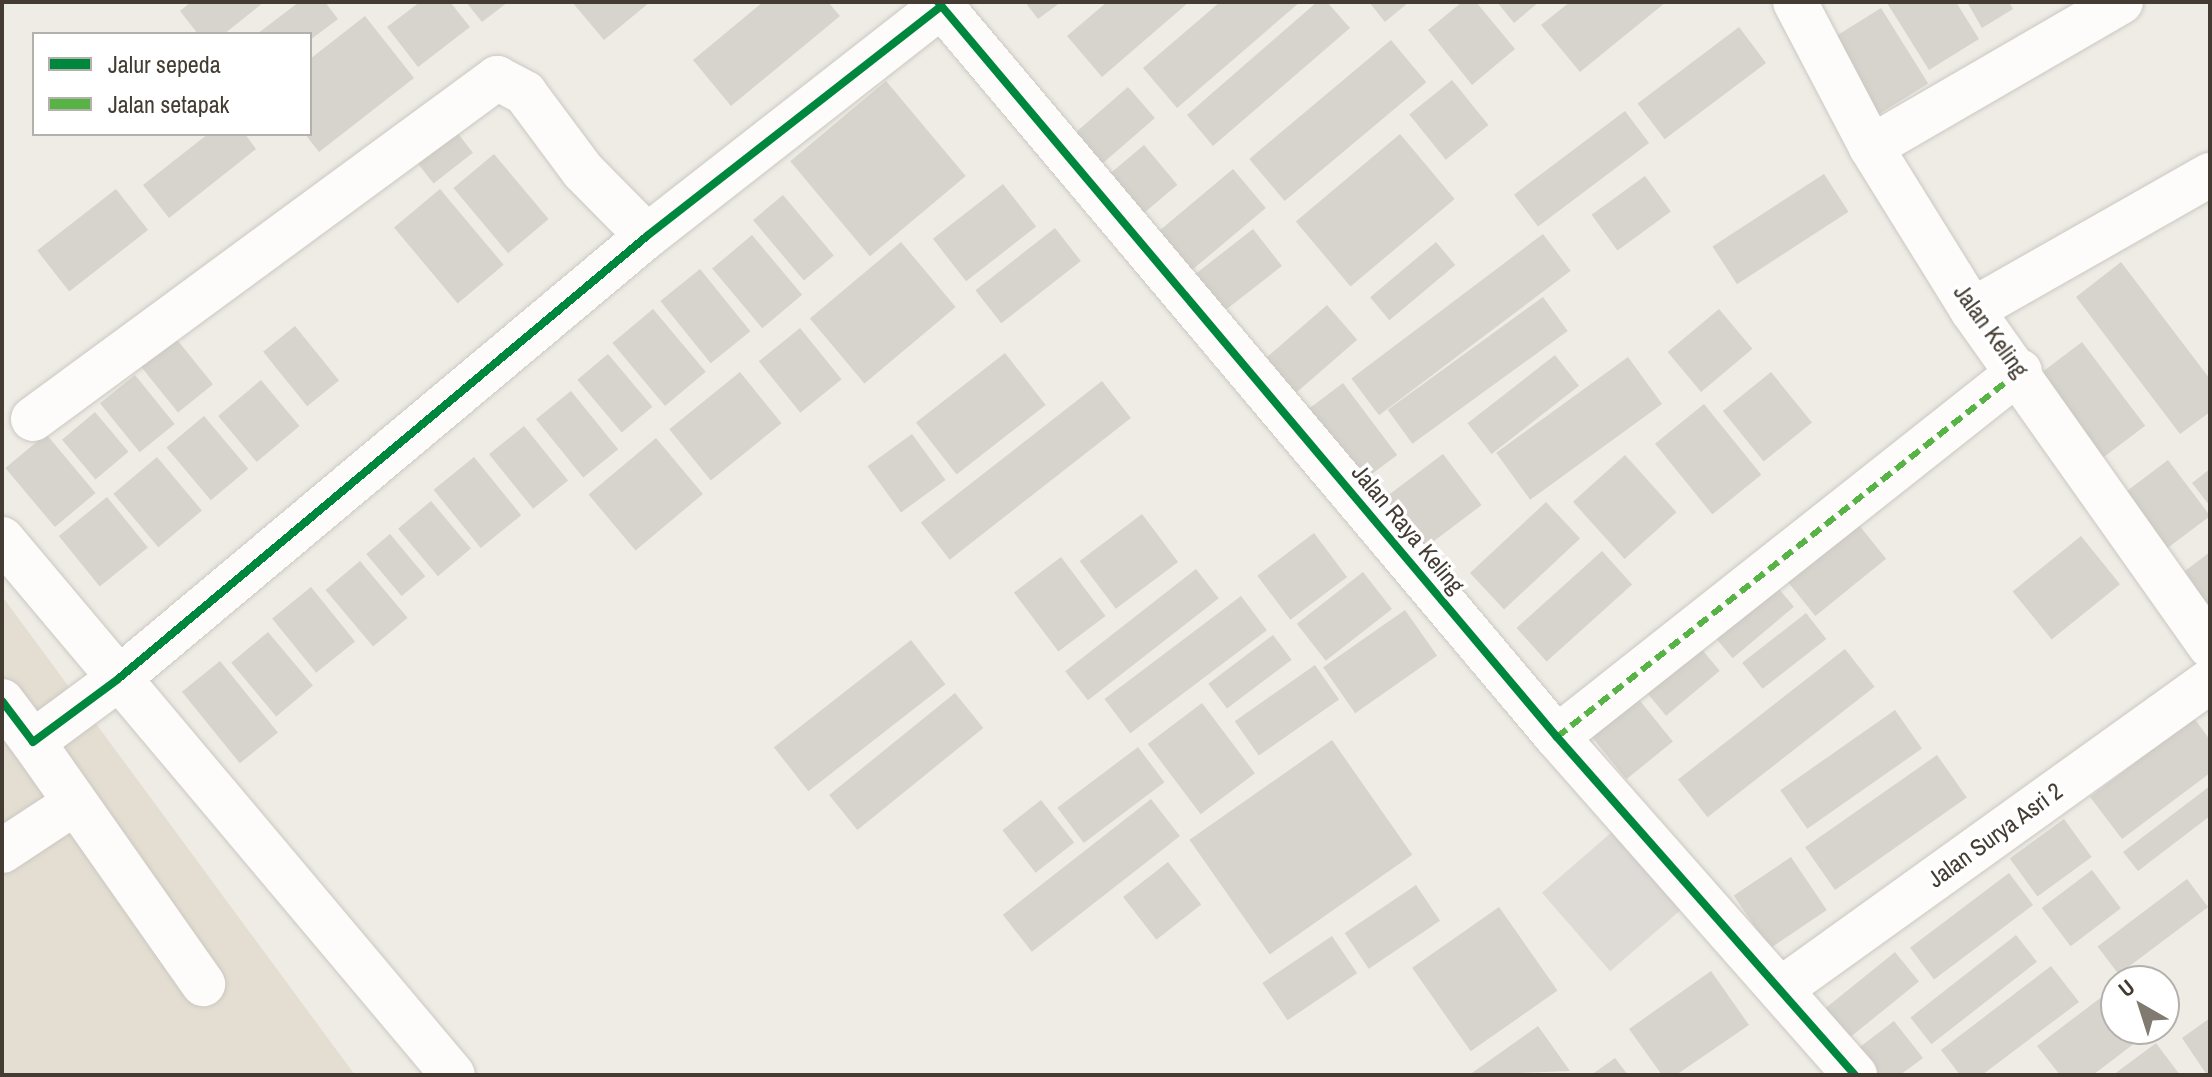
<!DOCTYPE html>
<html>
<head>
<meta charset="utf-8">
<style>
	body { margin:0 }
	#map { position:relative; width:2212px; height:1077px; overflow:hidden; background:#efece6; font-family:"Archivo Narrow",sans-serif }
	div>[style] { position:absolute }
	.residential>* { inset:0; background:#e4ded2 }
	.parking>* { inset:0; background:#dedbd6; transform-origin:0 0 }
	.building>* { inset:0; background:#d7d3cd; transform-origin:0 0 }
	.roads { filter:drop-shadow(0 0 2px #cbc8c2) drop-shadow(0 0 2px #cbc8c2) }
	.minor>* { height:44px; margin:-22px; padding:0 22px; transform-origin:22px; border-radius:22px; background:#fdfcfb }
	.tertiary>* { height:44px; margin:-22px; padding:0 22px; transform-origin:22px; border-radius:22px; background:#fdfcfb }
	.quiet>* { height:6px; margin-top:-3px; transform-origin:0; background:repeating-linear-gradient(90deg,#57b346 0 12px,transparent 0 18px) }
	.cycleway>* { height:8px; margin:-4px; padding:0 4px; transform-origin:4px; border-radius:4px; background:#00873e }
	span { translate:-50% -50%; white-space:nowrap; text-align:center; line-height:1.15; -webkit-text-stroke:7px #fff; paint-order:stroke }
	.street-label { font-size:24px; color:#443c32 }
	.frame { position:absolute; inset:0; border:4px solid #443c32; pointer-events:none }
	.legend { position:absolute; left:32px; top:32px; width:280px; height:104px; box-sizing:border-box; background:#fff; border:2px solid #b4b1ad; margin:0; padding:10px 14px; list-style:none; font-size:24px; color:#443c32 }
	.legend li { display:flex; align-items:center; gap:16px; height:40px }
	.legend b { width:40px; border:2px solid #b4b1ad }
	.north { position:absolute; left:2100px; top:965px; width:80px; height:80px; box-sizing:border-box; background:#fff; border:2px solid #b4b1ad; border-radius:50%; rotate:321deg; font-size:22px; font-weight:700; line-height:32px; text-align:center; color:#443c32 }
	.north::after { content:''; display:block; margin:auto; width:28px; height:36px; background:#807a71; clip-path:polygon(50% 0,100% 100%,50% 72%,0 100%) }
</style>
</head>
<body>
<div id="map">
	<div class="residential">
		<i style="clip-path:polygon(2px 596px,355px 1075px,2px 1075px)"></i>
	</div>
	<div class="parking">
		<i style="left:1628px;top:818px;width:104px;height:114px;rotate:49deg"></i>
	</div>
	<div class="building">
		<i style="clip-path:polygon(191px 2px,264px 2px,224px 34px,198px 34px,180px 11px)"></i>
		<i style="clip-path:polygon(299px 2px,325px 2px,338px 19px,310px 40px,310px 34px,257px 34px)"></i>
		<i style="clip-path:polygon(420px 2px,450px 2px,470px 27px,418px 67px,387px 27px)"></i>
		<i style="clip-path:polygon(466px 2px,508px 2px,482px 22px)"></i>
		<i style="clip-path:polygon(572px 2px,650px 2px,604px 40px)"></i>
		<i style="clip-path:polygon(763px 2px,828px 2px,840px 16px,731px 106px,693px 60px)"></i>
		<i style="clip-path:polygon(1025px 2px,1061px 2px,1038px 19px)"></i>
		<i style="clip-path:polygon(1107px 2px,1189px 2px,1102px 77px,1067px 36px)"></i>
		<i style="clip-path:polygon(1220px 2px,1300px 2px,1177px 108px,1143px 68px)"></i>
		<i style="clip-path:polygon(1317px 2px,1327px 2px,1350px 28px,1213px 146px,1187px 115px)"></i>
		<i style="clip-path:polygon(1369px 2px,1409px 2px,1385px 22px)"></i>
		<i style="clip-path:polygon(1462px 2px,1476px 2px,1515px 49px,1472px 85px,1428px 30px)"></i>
		<i style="clip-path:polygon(1497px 2px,1539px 2px,1514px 23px)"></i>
		<i style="clip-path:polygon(1570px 2px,1666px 2px,1580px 72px,1541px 25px)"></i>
		<i style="clip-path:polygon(1956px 2px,1979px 39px,1929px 70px,1887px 3px)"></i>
		<i style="clip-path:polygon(1967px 2px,2009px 2px,2013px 9px,1982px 28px)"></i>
		<i style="left:1881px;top:8px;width:89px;height:61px;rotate:58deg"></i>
		<i style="clip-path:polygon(365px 16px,414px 78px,319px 152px,305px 134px,310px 134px,310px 59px)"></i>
		<i style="left:1739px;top:27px;width:45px;height:127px;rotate:53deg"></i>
		<i style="left:1391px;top:40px;width:55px;height:185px;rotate:50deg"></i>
		<i style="left:1452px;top:80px;width:58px;height:55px;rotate:51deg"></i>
		<i style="left:886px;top:81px;width:124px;height:125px;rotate:50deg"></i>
		<i style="left:1128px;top:87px;width:41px;height:71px;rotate:49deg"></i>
		<i style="left:1625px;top:111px;width:40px;height:139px;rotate:53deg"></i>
		<i style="left:452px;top:126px;width:34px;height:50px;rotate:52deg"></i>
		<i style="clip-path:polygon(208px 134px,245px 134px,256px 149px,169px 218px,143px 185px)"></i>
		<i style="left:1400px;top:134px;width:85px;height:136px;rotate:50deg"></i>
		<i style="left:1144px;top:145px;width:52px;height:57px;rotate:50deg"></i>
		<i style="left:494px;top:154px;width:85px;height:53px;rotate:50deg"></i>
		<i style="left:1233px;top:169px;width:51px;height:107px;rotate:50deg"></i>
		<i style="left:1824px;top:174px;width:45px;height:133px;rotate:57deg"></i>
		<i style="left:1645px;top:176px;width:44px;height:66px;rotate:54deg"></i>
		<i style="left:1003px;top:184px;width:54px;height:89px;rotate:52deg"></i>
		<i style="left:116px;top:189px;width:52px;height:100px;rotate:52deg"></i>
		<i style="left:440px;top:189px;width:99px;height:60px;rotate:50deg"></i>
		<i style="left:783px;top:195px;width:79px;height:39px;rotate:50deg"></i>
		<i style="left:1055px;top:228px;width:42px;height:101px;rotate:52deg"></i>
		<i style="left:1253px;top:229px;width:47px;height:85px;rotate:52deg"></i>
		<i style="left:1543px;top:234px;width:46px;height:240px;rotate:53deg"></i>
		<i style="left:752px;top:235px;width:78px;height:52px;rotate:50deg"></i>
		<i style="left:901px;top:242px;width:85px;height:119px;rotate:50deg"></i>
		<i style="left:1436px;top:242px;width:30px;height:86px;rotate:50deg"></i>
		<i style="clip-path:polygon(2121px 262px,2210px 379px,2210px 412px,2180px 434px,2076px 297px)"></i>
		<i style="left:700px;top:269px;width:80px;height:51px;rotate:51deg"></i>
		<i style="left:1543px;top:297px;width:42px;height:192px;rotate:54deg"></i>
		<i style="left:1327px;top:305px;width:46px;height:84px;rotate:49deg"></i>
		<i style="left:653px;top:309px;width:82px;height:53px;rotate:50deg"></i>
		<i style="left:1719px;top:309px;width:52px;height:67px;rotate:50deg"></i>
		<i style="left:295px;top:326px;width:70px;height:41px;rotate:51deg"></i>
		<i style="left:800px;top:328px;width:66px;height:53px;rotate:51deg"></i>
		<i style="left:174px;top:336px;width:62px;height:45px;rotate:51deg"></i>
		<i style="left:2082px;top:342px;width:105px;height:63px;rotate:53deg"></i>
		<i style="left:1005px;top:353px;width:66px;height:113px;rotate:52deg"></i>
		<i style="left:608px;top:354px;width:69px;height:40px;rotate:50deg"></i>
		<i style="left:1555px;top:355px;width:39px;height:111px;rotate:52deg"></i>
		<i style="left:1628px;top:357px;width:58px;height:163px;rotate:54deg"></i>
		<i style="left:740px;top:372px;width:66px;height:91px;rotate:51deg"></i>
		<i style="left:1771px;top:372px;width:65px;height:62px;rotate:51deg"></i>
		<i style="left:135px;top:375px;width:63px;height:45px;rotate:51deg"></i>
		<i style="left:261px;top:380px;width:60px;height:56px;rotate:50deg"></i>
		<i style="left:1102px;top:381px;width:47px;height:230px;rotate:52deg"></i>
		<i style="left:1343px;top:383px;width:90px;height:49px;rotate:53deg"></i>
		<i style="left:571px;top:391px;width:75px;height:45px;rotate:51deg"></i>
		<i style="left:1704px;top:404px;width:91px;height:63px;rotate:51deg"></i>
		<i style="left:95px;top:412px;width:52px;height:43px;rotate:50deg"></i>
		<i style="left:204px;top:416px;width:69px;height:49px;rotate:50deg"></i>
		<i style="left:524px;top:426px;width:70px;height:45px;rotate:51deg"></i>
		<i style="left:46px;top:434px;width:77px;height:53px;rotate:50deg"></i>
		<i style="left:912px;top:434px;width:57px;height:55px;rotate:54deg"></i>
		<i style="left:656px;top:438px;width:73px;height:88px;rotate:50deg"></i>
		<i style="left:1443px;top:454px;width:64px;height:74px;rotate:53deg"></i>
		<i style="left:1625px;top:455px;width:77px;height:70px;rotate:48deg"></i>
		<i style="left:157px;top:457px;width:70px;height:57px;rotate:50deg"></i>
		<i style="left:474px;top:457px;width:75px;height:52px;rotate:51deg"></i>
		<i style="left:2168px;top:460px;width:70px;height:56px;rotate:53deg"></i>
		<i style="clip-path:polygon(2210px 469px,2210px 506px,2192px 483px)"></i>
		<i style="left:107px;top:497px;width:65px;height:62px;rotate:51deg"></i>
		<i style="left:431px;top:501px;width:62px;height:43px;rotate:50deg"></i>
		<i style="left:1546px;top:502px;width:50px;height:104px;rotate:47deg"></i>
		<i style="left:1142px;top:514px;width:60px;height:78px;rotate:53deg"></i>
		<i style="left:1854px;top:519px;width:51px;height:91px;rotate:51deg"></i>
		<i style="left:1314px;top:533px;width:55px;height:71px;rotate:53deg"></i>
		<i style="left:390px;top:534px;width:55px;height:31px;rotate:50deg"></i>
		<i style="left:2081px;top:536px;width:62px;height:88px;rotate:51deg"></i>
		<i style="left:1602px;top:551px;width:45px;height:115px;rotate:48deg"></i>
		<i style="clip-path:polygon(2210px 552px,2210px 613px,2181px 574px)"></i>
		<i style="left:1061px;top:557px;width:74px;height:59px;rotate:53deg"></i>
		<i style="left:360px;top:561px;width:74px;height:45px;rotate:50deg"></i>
		<i style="left:1196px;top:569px;width:37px;height:166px;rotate:52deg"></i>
		<i style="left:1363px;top:572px;width:47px;height:84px;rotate:52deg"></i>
		<i style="left:1774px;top:583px;width:31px;height:80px;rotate:50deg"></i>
		<i style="left:311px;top:587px;width:70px;height:50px;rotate:51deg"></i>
		<i style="left:1241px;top:596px;width:43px;height:171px;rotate:53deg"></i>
		<i style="left:1405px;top:610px;width:56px;height:100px;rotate:55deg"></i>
		<i style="left:1806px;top:613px;width:33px;height:81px;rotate:52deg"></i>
		<i style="left:268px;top:632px;width:70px;height:48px;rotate:50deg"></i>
		<i style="left:1273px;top:635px;width:31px;height:81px;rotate:53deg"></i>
		<i style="left:911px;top:640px;width:56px;height:174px;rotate:52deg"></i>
		<i style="left:1694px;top:640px;width:40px;height:70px;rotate:50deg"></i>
		<i style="left:1845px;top:649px;width:48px;height:212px;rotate:52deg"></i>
		<i style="left:220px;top:661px;width:92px;height:49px;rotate:51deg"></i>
		<i style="left:1315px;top:665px;width:42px;height:98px;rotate:55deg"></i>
		<i style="left:1632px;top:691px;width:65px;height:60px;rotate:51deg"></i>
		<i style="left:955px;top:693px;width:45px;height:162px;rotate:51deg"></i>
		<i style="left:1202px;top:703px;width:88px;height:68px;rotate:53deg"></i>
		<i style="left:1895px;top:710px;width:47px;height:140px;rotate:55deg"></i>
		<i style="clip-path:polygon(2194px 718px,2210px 740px,2210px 773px,2122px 839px,2090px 797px)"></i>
		<i style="left:1332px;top:740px;width:140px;height:174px;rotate:55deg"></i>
		<i style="left:1138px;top:747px;width:44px;height:101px;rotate:53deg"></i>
		<i style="left:1937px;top:755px;width:52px;height:161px;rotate:55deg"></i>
		<i style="clip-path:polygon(2210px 786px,2210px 816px,2138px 871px,2123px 852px)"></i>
		<i style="left:1151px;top:799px;width:47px;height:188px;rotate:52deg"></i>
		<i style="left:1041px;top:800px;width:54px;height:49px;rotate:52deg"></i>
		<i style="left:2064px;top:819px;width:47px;height:67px;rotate:54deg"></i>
		<i style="left:1791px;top:857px;width:64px;height:69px;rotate:56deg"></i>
		<i style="left:1168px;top:862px;width:54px;height:57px;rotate:52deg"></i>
		<i style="left:2092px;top:870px;width:48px;height:63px;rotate:53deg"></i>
		<i style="left:2009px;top:873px;width:40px;height:124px;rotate:53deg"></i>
		<i style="left:2187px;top:879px;width:35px;height:112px;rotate:53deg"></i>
		<i style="left:1416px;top:885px;width:43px;height:86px;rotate:56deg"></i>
		<i style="left:1499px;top:907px;width:102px;height:106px;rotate:55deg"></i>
		<i style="left:2016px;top:935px;width:34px;height:134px;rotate:52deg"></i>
		<i style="left:1332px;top:936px;width:45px;height:84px;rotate:56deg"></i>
		<i style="left:1895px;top:952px;width:38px;height:99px;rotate:51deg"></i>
		<i style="clip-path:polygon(2051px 966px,2079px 1002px,1982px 1075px,1960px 1075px,1941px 1050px)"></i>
		<i style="clip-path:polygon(1711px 971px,1749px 1025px,1676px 1075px,1662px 1075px,1629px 1029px)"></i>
		<i style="clip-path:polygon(2116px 986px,2116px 1029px,2153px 1029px,2093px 1075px,2060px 1075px,2037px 1046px)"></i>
		<i style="clip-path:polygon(2210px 1018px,2210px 1075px,2207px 1075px,2182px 1038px)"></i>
		<i style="clip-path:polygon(1894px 1021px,1923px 1058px,1900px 1075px,1869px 1075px,1852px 1053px)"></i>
		<i style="clip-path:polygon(1538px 1026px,1570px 1071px,1469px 1075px)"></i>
		<i style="clip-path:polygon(2156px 1043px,2180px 1075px,2113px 1075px)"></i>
		<i style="clip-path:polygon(1615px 1058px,1628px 1075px,1591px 1075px)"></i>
	</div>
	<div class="roads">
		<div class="minor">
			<i style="left:1795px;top:2px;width:164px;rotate:62.3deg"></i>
			<i style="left:1871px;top:147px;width:192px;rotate:58.2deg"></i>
			<i style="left:1972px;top:310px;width:412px;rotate:54.7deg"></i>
			<i style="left:1871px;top:147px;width:289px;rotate:-30.1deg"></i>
			<i style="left:1972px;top:310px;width:274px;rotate:-29.6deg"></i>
			<i style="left:33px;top:419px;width:576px;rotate:-36.31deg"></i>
			<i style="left:497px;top:78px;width:32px;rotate:28deg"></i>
			<i style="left:525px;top:93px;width:97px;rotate:53.4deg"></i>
			<i style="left:583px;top:171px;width:91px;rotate:45.4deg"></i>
			<i style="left:2px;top:539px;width:700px;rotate:49.92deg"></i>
			<i style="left:2px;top:701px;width:51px;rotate:52.9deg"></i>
			<i style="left:33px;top:742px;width:106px;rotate:-36.5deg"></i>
			<i style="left:118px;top:679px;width:690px;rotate:-39.94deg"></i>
			<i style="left:647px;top:236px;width:373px;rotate:-38deg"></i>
			<i style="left:1557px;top:737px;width:590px;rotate:-38.33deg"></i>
			<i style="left:33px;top:742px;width:296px;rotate:54.9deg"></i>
			<i style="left:2px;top:851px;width:87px;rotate:-33.3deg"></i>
			<i style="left:1781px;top:989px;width:528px;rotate:-35.68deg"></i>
		</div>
		<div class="tertiary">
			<i style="left:938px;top:2px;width:961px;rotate:49.9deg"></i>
			<i style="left:1557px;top:737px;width:451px;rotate:48.6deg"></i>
		</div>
	</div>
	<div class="quiet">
		<i style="left:1557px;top:737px;width:590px;rotate:-38.33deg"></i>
	</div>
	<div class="cycleway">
		<i style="left:938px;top:2px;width:961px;rotate:49.9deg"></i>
		<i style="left:1557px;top:737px;width:451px;rotate:48.6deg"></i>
		<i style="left:2px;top:701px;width:51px;rotate:52.9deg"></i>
		<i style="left:33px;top:742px;width:106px;rotate:-36.5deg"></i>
		<i style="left:118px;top:679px;width:690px;rotate:-39.94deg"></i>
		<i style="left:647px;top:236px;width:373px;rotate:-38deg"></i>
	</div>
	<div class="street-label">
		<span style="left:1991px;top:331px;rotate:54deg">Jalan Keling</span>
		<span style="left:1408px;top:529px;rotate:50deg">Jalan Raya Keling</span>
		<span style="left:1995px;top:835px;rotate:-36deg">Jalan Surya Asri 2</span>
	</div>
	<div class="frame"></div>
	<ul class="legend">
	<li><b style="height:10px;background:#00873e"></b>Jalur sepeda</li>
	<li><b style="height:10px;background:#57b346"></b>Jalan setapak</li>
	</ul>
	<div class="north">U</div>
</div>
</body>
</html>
